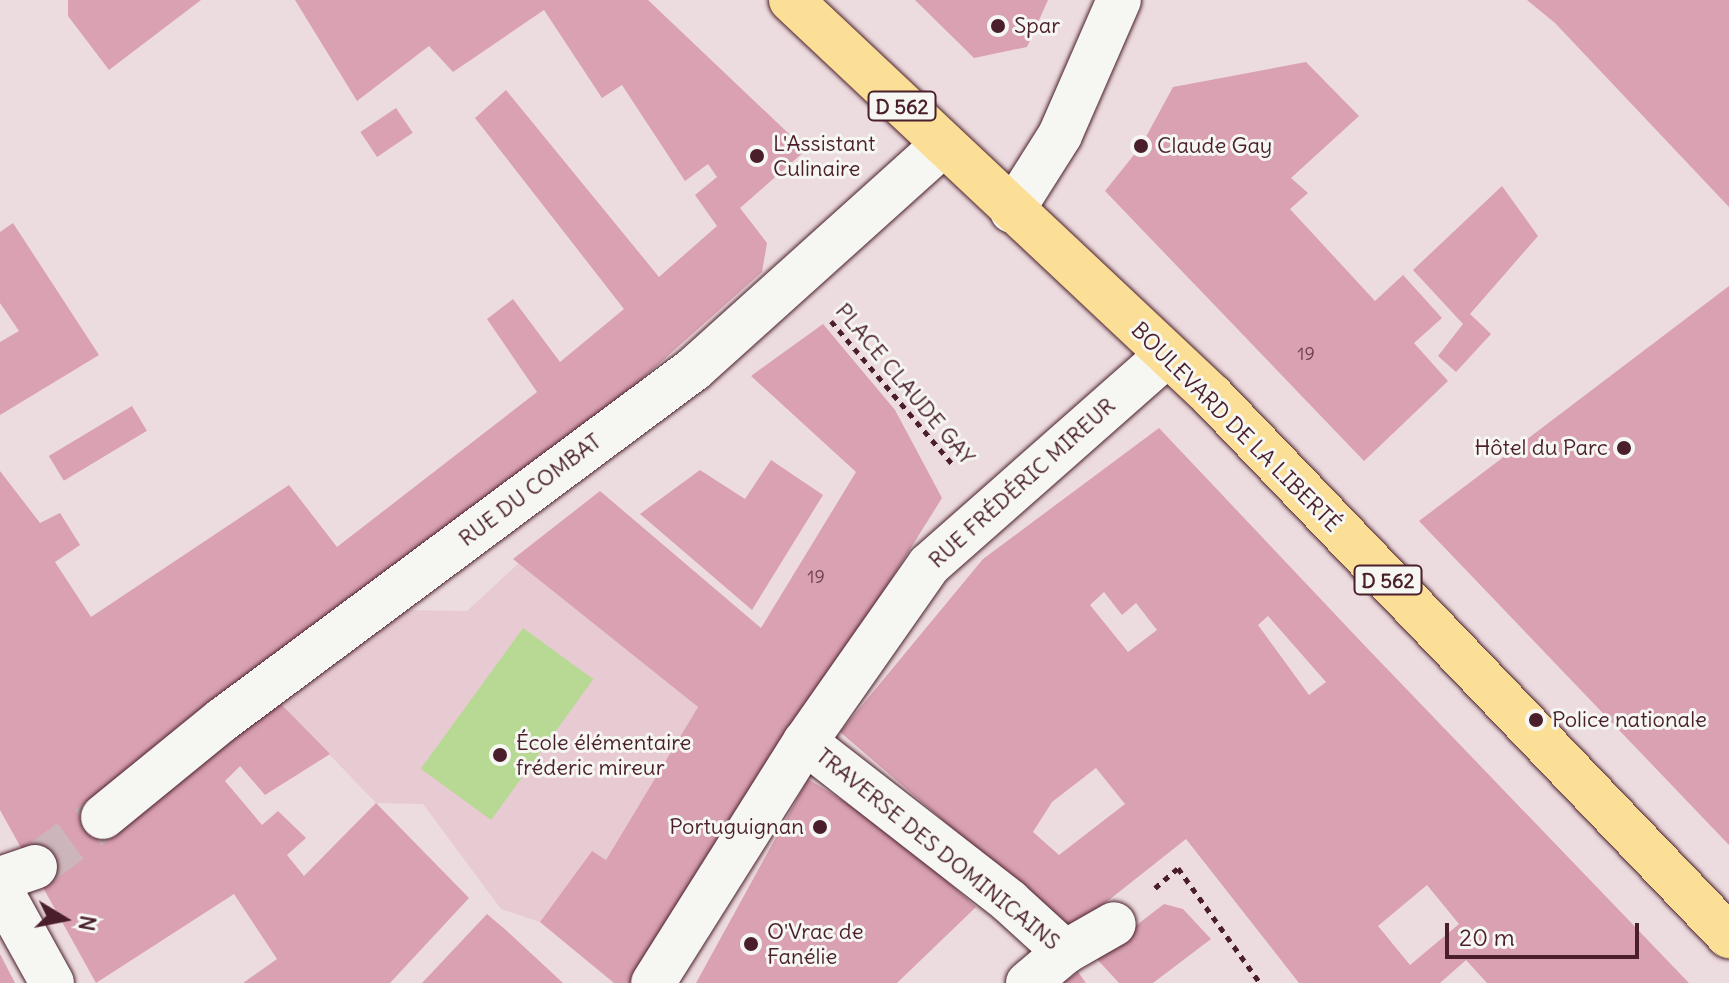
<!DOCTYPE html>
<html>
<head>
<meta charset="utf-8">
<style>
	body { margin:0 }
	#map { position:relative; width:1729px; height:983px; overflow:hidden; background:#eddcdf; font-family:Delius,sans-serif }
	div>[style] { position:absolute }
	.built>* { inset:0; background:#e7cad2 }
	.green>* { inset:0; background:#b7d993; transform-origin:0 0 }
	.building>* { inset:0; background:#d9a1b2; transform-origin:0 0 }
	.minor-tunnel>* { height:44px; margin-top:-22px; transform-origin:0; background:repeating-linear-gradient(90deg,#ccb6bb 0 44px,transparent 0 66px) }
	.path>* { height:5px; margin-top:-2.5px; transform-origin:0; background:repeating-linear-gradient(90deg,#4a1f2b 0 6px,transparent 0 12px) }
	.roads { filter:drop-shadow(0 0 2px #4a1f2b) drop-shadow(0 0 2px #4a1f2b) }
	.minor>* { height:44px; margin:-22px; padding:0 22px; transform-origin:22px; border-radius:22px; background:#f6f6f2 }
	.major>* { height:44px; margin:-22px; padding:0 22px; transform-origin:22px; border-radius:22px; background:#fbdf96 }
	.dots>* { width:22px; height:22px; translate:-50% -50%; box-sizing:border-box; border:4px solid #f6f6f2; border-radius:50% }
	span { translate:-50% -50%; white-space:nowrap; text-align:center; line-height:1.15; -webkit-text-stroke:6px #f6f6f2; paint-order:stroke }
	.number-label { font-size:18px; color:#6e404d }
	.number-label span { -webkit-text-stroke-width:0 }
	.shield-label span { padding:2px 6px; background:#f6f6f2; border:2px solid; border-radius:6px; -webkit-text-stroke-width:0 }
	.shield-label { font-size:20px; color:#4a1f2b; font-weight:700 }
	.poi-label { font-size:22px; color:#4a1f2b }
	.left { translate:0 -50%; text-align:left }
	.right { translate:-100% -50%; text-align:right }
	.street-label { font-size:22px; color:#4a1f2b }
	.north { position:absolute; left:24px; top:879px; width:80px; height:80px; -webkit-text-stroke:6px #f6f6f2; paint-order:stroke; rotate:100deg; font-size:22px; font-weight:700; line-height:32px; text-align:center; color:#4a1f2b }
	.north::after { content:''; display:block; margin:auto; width:28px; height:36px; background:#4a1f2b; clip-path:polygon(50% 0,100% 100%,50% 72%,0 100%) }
	.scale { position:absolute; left:1445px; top:923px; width:194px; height:36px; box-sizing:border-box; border:4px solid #4a1f2b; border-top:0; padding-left:10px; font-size:24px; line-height:28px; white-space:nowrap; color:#4a1f2b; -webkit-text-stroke:6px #f6f6f2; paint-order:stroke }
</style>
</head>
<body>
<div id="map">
	<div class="built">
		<i style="clip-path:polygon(519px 563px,698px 707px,606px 860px,592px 851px,540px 922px,501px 909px,423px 804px,376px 803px,279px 702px,397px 610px,467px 611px)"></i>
	</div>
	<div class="green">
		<i style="left:523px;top:628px;width:87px;height:174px;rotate:36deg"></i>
	</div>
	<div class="building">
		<i style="clip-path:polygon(68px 0,201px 0,109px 70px,68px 16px)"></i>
		<i style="clip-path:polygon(295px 0,648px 0,806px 150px,740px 208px,767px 243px,762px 272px,279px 702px,330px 754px,265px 795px,240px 766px,225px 781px,262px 825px,278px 811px,306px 838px,287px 855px,304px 876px,376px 803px,469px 898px,390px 983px,243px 983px,277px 959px,234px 894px,96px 983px,0 810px,0 471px,40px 523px,60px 513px,80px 545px,55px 562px,91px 617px,289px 485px,337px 547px,537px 392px,487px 319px,513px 299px,560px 362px,624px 309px,475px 118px,506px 90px,659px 277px,717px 226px,695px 195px,717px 177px,708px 164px,685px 181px,622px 85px,602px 98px,544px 10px,453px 72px,429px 46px,357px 101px)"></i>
		<i style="clip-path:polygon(915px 0,1048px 0,1027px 47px,974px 58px)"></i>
		<i style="clip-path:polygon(1527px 0,1729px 0,1729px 207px,1555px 23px)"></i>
		<i style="clip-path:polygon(1306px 62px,1359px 116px,1291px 178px,1308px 193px,1290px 209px,1375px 301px,1403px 275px,1442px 318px,1414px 343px,1448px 381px,1364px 461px,1105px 191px,1141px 146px,1173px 87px)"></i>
		<i style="left:396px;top:108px;width:30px;height:43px;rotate:56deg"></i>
		<i style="clip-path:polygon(1502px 186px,1538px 236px,1470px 314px,1491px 334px,1456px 372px,1438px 356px,1463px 324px,1413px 270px)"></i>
		<i style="clip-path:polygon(13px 223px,99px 355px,0 415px,0 342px,19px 331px,0 303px,0 232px)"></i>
		<i style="clip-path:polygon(1729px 286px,1729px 845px,1419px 521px)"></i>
		<i style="clip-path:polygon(823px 324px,895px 410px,942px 498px,639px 983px,614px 983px,540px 922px,592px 851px,606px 860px,698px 707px,513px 559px,600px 491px,761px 628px,856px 472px,751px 376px)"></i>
		<i style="left:132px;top:406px;width:29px;height:97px;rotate:59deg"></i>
		<i style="clip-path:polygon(evenodd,1159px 428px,1367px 648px,1689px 983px,1487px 983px,1466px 960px,1440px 983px,1299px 983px,1186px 839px,1071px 930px,840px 732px,983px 559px,1159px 428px,1104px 592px,1122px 615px,1136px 603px,1157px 630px,1128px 652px,1090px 605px,1104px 592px,1159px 428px,1268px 616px,1326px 682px,1309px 695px,1258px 625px,1268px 616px,1159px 428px,1096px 768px,1125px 804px,1059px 855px,1033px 832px,1052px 802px,1096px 768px,1159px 428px,1427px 885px,1459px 924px,1410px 965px,1378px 926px,1427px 885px)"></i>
		<i style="clip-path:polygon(771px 460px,823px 495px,752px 610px,640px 514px,700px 470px,745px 499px)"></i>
		<i style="clip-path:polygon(808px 779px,887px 828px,976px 907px,897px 983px,696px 983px)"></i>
		<i style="clip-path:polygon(1164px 904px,1183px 909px,1211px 939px,1153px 983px,1119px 983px,1095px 957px)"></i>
		<i style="clip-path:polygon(487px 914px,507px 931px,563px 983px,422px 983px)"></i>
		<i style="clip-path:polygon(0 954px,15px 983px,0 983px)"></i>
		<i style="clip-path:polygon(1078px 972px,1086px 983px,1063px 983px)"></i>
	</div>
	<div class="minor-tunnel">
		<i style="left:35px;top:867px;width:84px;rotate:-36.3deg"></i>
	</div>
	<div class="path">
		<i style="left:831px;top:321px;width:190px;rotate:49.7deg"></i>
		<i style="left:1155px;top:888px;width:30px;rotate:-41deg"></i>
		<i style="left:1178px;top:868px;width:141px;rotate:54.5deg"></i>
	</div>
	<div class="roads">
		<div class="minor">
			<i style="left:1012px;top:211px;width:90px;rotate:-57.7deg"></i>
			<i style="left:1060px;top:135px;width:147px;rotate:-66.4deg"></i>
			<i style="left:805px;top:742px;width:259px;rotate:37.9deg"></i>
			<i style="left:1009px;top:901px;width:76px;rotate:42.3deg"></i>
			<i style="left:103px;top:817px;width:154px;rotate:-39.2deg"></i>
			<i style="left:222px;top:720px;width:588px;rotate:-36.64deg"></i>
			<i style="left:694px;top:369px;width:335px;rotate:-42deg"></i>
			<i style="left:0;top:879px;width:37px;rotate:-19deg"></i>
			<i style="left:0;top:889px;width:107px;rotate:61deg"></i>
			<i style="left:653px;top:983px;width:285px;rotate:-57.8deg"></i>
			<i style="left:805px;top:742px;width:216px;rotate:-55deg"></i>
			<i style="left:929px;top:565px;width:317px;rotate:-41.4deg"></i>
			<i style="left:1028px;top:983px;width:48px;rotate:-40deg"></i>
			<i style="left:1065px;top:952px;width:56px;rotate:-29.7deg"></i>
		</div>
		<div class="major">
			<i style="left:791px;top:0;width:578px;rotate:43.25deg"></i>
			<i style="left:1212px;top:396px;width:748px;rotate:46.25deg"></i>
		</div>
	</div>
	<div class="dots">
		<i style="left:998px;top:26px;background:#4a1f2b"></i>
		<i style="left:1141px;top:146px;background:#4a1f2b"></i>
		<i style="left:757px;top:156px;background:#4a1f2b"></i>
		<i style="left:1624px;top:448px;background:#4a1f2b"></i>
		<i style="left:1536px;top:720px;background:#4a1f2b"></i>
		<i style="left:500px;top:755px;background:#4a1f2b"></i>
		<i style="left:820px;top:827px;background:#4a1f2b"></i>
		<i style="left:751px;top:944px;background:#4a1f2b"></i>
	</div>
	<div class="number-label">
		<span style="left:1306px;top:354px">19</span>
		<span style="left:816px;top:577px">19</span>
	</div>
	<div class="shield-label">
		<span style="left:902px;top:106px">D 562</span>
		<span style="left:1388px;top:580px">D 562</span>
	</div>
	<div class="poi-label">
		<span class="left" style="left:1014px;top:26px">Spar</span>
		<span class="left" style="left:773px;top:156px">L'Assistant<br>Culinaire</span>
		<span class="left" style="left:1157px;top:146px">Claude Gay</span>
		<span class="right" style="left:1608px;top:448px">Hôtel du Parc</span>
		<span class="left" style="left:1552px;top:720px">Police nationale</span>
		<span class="left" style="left:516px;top:755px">École élémentaire<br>fréderic mireur</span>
		<span class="right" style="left:804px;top:827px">Portuguignan</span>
		<span class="left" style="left:767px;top:944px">O'Vrac de<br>Fanélie</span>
	</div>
	<div class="street-label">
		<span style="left:905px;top:384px;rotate:50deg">PLACE CLAUDE GAY</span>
		<span style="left:1236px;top:427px;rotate:45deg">BOULEVARD DE LA LIBERTÉ</span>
		<span style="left:1022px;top:483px;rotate:-42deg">RUE FRÉDÉRIC MIREUR</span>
		<span style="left:530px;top:490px;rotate:-37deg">RUE DU COMBAT</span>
		<span style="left:938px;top:849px;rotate:39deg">TRAVERSE DES DOMINICAINS</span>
	</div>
	<div class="north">N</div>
	<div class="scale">20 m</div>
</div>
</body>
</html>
